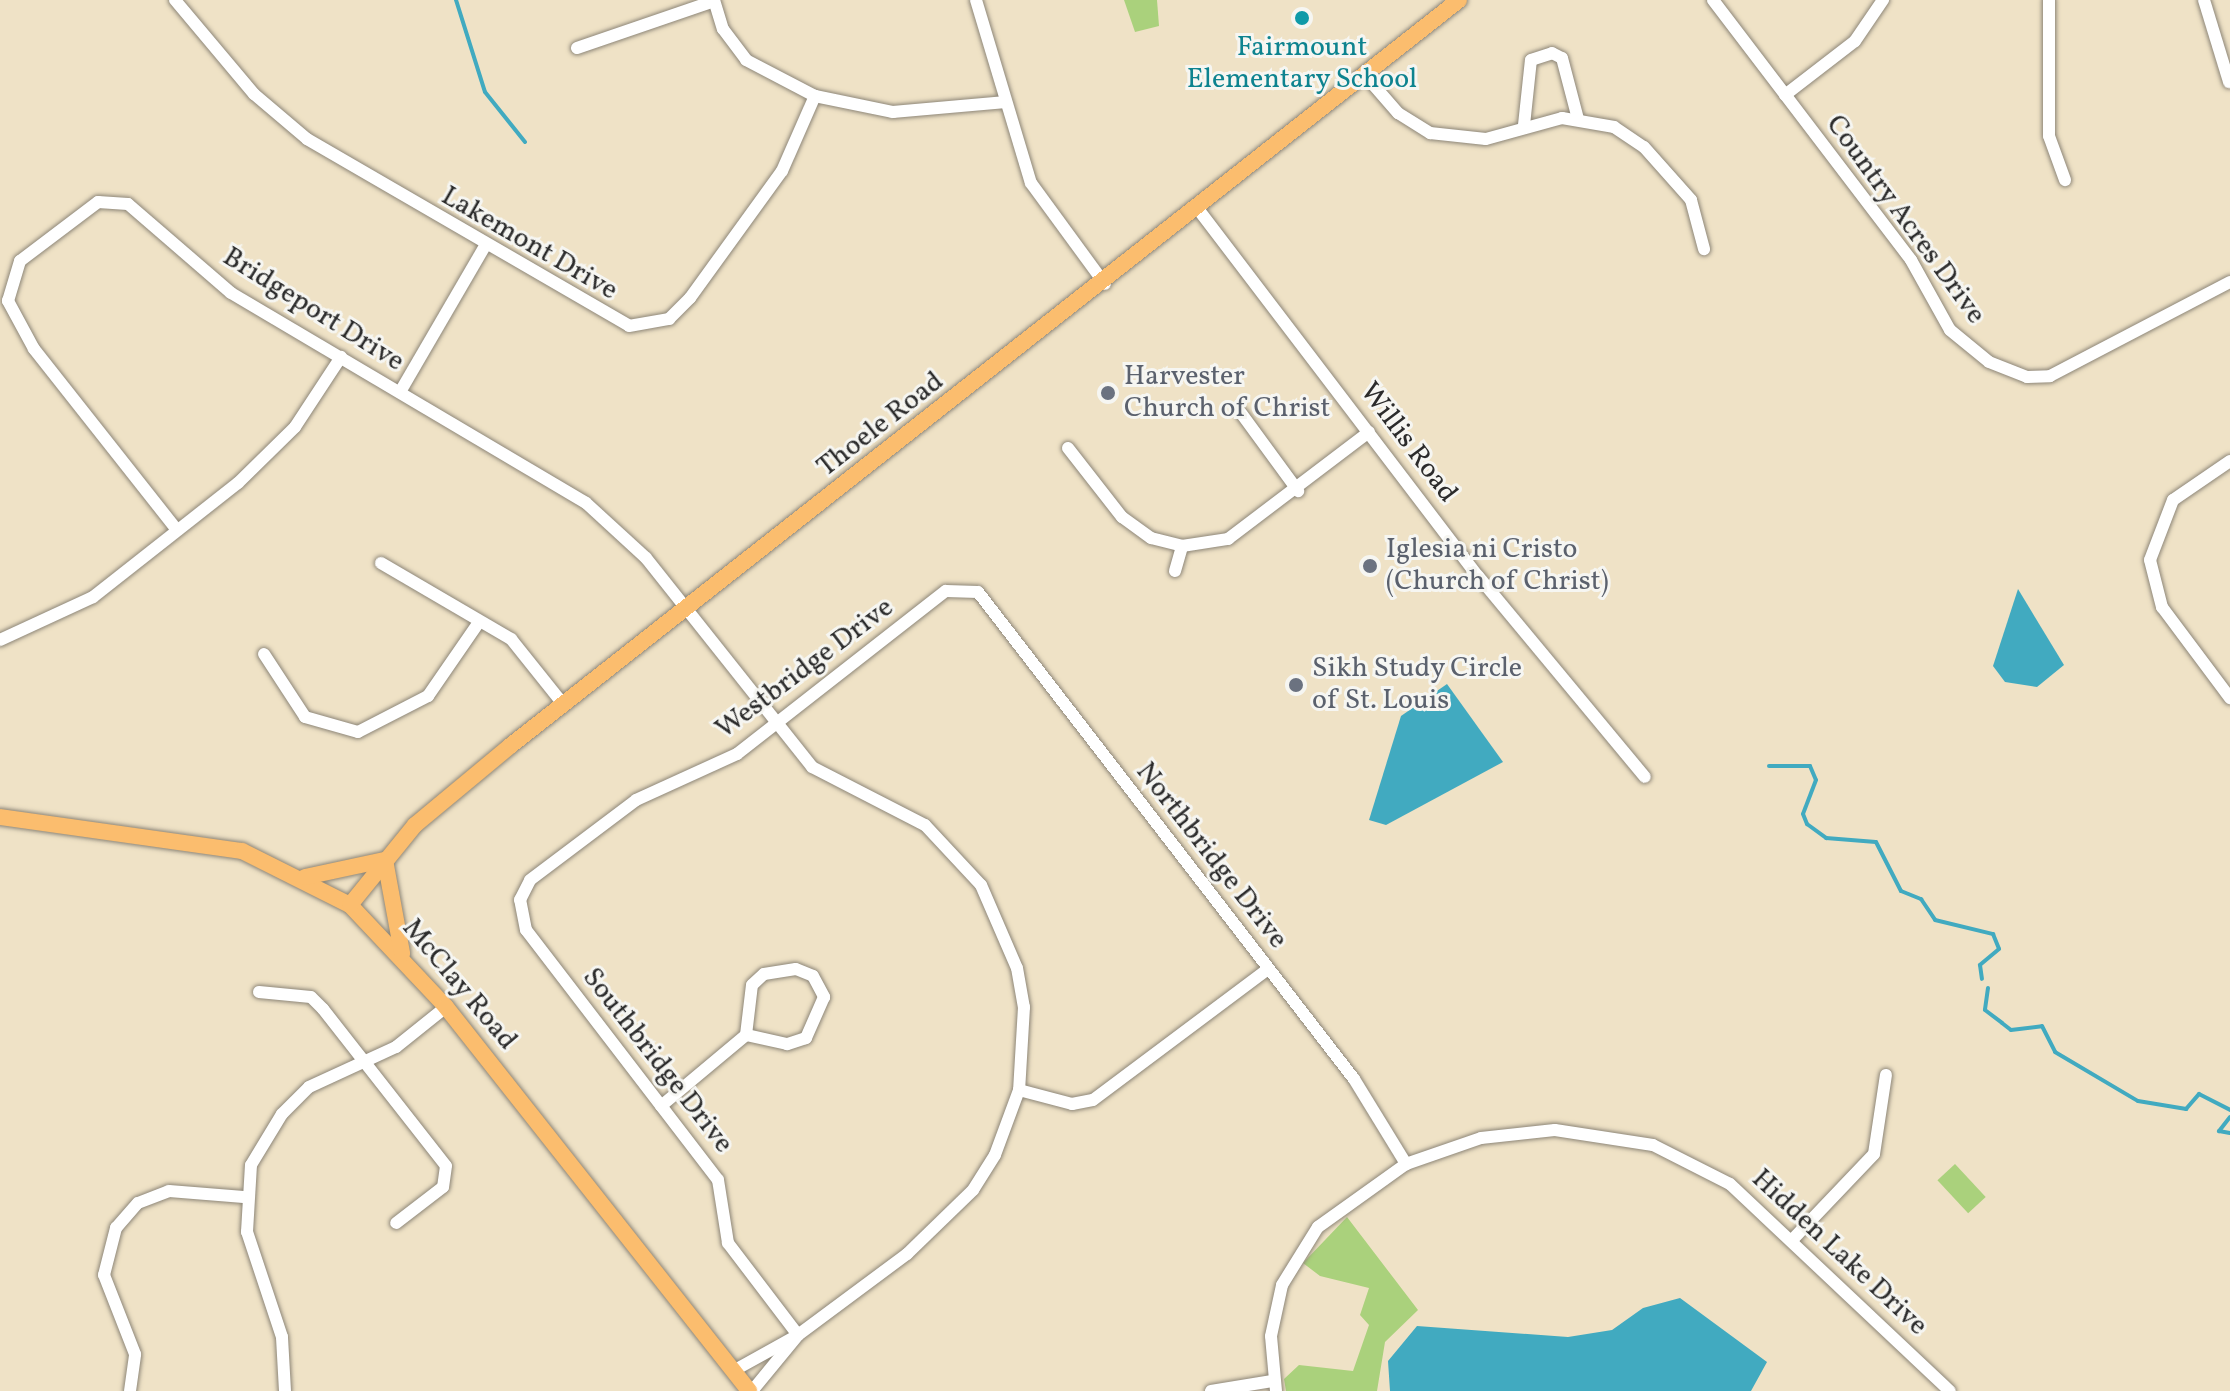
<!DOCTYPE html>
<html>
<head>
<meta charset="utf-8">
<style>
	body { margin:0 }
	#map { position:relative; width:2230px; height:1391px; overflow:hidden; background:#efe2c6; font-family:Vollkorn,serif }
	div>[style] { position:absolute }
	.green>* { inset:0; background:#aad17c; transform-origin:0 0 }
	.water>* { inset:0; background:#41aac0 }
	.stream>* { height:4px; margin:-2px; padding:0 2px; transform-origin:2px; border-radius:2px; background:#41aac0 }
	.roads { filter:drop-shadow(0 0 2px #8d8678) drop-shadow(0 0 2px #8d8678) }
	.minor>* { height:12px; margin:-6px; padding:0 6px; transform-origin:6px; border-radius:6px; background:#fff }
	.major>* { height:16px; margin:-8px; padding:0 8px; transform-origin:8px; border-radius:8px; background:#fbbd6e }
	.dots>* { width:22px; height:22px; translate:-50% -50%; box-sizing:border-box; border:4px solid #f6f6f2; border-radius:50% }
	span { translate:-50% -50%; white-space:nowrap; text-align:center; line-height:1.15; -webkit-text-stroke:6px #f6f6f2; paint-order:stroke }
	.culture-label { font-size:28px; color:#0d838f }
	.street-label { font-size:28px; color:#2b2b2b }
	.worship-label { font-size:28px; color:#5b616d }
	.left { translate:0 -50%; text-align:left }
</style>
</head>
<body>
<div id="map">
	<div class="green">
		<i style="clip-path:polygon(1124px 0,1157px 0,1159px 26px,1135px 32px)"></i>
		<i style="left:1955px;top:1164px;width:45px;height:24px;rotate:47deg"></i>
		<i style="clip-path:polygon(1347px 1217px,1418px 1310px,1385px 1342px,1377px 1391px,1286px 1391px,1284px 1379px,1299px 1365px,1353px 1371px,1369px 1325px,1360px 1315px,1369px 1288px,1320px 1276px,1303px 1263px)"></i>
	</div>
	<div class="water">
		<i style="clip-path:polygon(2018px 589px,2064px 665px,2037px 687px,2005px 682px,1993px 666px)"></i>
		<i style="clip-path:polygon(1447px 684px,1503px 762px,1386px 825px,1369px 820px,1401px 716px)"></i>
		<i style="clip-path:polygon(1680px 1298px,1767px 1362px,1751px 1391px,1390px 1391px,1388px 1361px,1417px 1326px,1568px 1337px,1612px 1330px,1643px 1308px)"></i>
	</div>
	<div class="stream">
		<i style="left:456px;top:0;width:96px;rotate:72.5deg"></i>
		<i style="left:485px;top:92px;width:64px;rotate:51.3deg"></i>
		<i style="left:1769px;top:766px;width:41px"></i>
		<i style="left:1810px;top:766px;width:15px;rotate:67deg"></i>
		<i style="left:1816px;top:780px;width:36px;rotate:111deg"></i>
		<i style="left:1803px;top:814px;width:11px;rotate:68deg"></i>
		<i style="left:1807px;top:824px;width:24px;rotate:36deg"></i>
		<i style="left:1826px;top:838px;width:50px;rotate:4.6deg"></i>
		<i style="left:1876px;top:842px;width:55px;rotate:63deg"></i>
		<i style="left:1901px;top:891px;width:22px;rotate:22deg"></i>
		<i style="left:1921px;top:899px;width:25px;rotate:56deg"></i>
		<i style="left:1935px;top:920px;width:60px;rotate:13.6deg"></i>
		<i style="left:1993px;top:934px;width:16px;rotate:68deg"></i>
		<i style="left:1999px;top:949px;width:25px;rotate:140deg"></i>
		<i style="left:1980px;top:965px;width:14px;rotate:82deg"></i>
		<i style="left:1988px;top:988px;width:22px;rotate:98deg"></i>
		<i style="left:1985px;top:1010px;width:21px;rotate:37deg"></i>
		<i style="left:2002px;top:1023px;width:11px;rotate:38deg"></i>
		<i style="left:2011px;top:1030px;width:31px;rotate:-7deg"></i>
		<i style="left:2042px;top:1026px;width:29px;rotate:63deg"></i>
		<i style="left:2055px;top:1052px;width:96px;rotate:30.6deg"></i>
		<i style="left:2138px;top:1101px;width:49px;rotate:9.5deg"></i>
		<i style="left:2186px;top:1109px;width:20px;rotate:-49deg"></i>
		<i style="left:2199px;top:1094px;width:35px;rotate:27deg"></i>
		<i style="left:2230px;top:1117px;width:18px;rotate:128deg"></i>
		<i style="left:2219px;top:1131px;width:11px;rotate:10deg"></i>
	</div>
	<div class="roads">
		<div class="minor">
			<i style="left:175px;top:0;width:123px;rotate:50deg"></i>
			<i style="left:254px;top:94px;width:70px;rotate:40.3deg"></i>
			<i style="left:307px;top:139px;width:372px;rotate:30.1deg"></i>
			<i style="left:629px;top:326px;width:41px;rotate:-9.9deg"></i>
			<i style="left:669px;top:319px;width:30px;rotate:-45deg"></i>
			<i style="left:690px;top:298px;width:157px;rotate:-54.1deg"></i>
			<i style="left:782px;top:171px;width:82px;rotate:-66.3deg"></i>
			<i style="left:714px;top:0;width:30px;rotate:73deg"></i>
			<i style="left:723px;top:29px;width:39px;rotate:53deg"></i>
			<i style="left:746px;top:60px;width:78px;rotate:27.6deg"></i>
			<i style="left:815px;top:96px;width:80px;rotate:11.6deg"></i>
			<i style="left:893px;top:112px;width:113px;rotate:-5.1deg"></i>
			<i style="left:976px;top:0;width:191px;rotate:73.3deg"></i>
			<i style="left:1031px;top:183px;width:125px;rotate:53.8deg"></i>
			<i style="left:1713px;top:0;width:327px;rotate:52.7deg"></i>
			<i style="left:1911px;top:260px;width:80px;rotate:60.9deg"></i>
			<i style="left:1950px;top:330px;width:50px;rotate:39.4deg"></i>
			<i style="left:1989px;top:362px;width:41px;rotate:21.5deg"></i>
			<i style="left:2027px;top:377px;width:23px;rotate:-2deg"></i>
			<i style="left:2050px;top:376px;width:203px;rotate:-27.6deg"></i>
			<i style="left:2049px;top:0;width:136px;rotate:90deg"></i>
			<i style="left:2049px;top:136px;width:47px;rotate:70deg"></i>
			<i style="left:2204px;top:0;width:86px;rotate:73deg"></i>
			<i style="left:577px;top:48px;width:145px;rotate:-18.9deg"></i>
			<i style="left:1364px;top:74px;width:52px;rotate:48.9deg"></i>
			<i style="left:1398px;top:113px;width:38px;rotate:32deg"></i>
			<i style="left:1430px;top:133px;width:56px;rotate:6.1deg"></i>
			<i style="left:1486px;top:139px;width:79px;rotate:-15.4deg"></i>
			<i style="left:1562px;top:118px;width:53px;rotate:9.8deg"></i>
			<i style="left:1614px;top:127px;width:36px;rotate:34deg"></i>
			<i style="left:1644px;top:147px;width:71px;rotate:48.4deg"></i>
			<i style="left:1691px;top:200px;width:51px;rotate:75.1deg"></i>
			<i style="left:1785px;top:95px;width:88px;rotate:-37.6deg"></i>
			<i style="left:1855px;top:41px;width:50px;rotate:-55.7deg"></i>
			<i style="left:1524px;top:125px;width:65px;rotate:-83.9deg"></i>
			<i style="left:1531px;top:60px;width:22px;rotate:-18deg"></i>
			<i style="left:1552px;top:53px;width:11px;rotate:27deg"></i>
			<i style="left:1562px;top:58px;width:63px;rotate:75.3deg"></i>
			<i style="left:1198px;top:209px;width:462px;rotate:52.7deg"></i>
			<i style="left:1478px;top:576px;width:261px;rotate:50.3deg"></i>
			<i style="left:400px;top:392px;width:169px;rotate:-59.8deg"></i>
			<i style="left:1241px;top:413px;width:97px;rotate:53.8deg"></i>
			<i style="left:1068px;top:448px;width:88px;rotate:52deg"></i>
			<i style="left:1122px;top:517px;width:36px;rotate:36deg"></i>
			<i style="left:1151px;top:538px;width:32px;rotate:14deg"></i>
			<i style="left:1182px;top:546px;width:47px;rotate:-8.7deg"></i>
			<i style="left:1228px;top:539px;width:177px;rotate:-37.2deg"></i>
			<i style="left:2230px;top:461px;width:69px;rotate:145.6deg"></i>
			<i style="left:2173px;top:500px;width:64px;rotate:111deg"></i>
			<i style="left:2150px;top:560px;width:49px;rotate:75.7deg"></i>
			<i style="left:2162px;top:607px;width:114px;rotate:53.2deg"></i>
			<i style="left:177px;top:530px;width:231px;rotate:-128.3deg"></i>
			<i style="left:34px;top:349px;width:55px;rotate:-118.4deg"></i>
			<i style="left:8px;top:301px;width:42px;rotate:-73.3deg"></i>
			<i style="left:20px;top:261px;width:98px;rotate:-37.1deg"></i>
			<i style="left:98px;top:202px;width:30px;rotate:4deg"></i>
			<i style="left:128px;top:204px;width:136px;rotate:40.8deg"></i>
			<i style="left:231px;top:293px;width:412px;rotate:30.6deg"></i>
			<i style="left:586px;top:503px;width:81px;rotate:42.5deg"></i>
			<i style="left:646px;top:558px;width:267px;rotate:51.5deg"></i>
			<i style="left:812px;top:767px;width:127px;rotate:27.2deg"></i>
			<i style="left:925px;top:825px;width:82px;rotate:47deg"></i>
			<i style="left:981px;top:885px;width:90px;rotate:66.6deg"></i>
			<i style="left:1017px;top:968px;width:40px;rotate:80deg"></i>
			<i style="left:1024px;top:1007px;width:83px;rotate:93.4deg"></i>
			<i style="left:1019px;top:1090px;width:69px;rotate:110.3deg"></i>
			<i style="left:995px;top:1155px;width:41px;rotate:122.2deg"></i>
			<i style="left:973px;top:1190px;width:92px;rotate:135.9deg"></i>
			<i style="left:907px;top:1254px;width:136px;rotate:143.4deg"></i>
			<i style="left:798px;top:1335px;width:74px;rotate:151deg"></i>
			<i style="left:381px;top:563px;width:151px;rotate:30.3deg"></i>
			<i style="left:511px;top:639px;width:83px;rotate:51.3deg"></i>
			<i style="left:1175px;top:571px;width:26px;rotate:-74deg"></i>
			<i style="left:0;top:640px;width:102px;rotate:-24.8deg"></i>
			<i style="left:93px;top:597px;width:184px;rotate:-38.2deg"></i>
			<i style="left:238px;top:483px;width:80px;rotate:-44.5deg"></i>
			<i style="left:295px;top:427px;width:84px;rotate:-56.7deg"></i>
			<i style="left:264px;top:654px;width:75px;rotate:56.9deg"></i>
			<i style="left:305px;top:717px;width:55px;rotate:15.8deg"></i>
			<i style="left:358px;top:732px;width:79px;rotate:-27.2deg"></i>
			<i style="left:428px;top:696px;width:90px;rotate:-55.4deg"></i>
			<i style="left:259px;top:992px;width:52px;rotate:5.5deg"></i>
			<i style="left:311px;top:997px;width:17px;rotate:45deg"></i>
			<i style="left:323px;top:1009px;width:199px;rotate:51.9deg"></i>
			<i style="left:446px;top:1166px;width:21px;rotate:98deg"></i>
			<i style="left:443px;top:1187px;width:59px;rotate:142.5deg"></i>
			<i style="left:1019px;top:1090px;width:55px;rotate:14.8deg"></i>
			<i style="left:1072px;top:1104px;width:21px;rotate:-11deg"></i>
			<i style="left:1093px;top:1100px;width:219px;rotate:-36.8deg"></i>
			<i style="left:661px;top:1106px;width:111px;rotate:-39.9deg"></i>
			<i style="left:746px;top:1035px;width:50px;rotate:-83.2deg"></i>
			<i style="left:752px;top:985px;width:16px;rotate:-43deg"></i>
			<i style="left:764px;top:974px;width:32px;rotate:-9deg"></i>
			<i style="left:796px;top:969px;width:18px;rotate:22deg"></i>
			<i style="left:813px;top:976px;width:24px;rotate:62deg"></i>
			<i style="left:824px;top:997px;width:45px;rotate:113.7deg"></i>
			<i style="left:806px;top:1038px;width:20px;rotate:162deg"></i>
			<i style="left:787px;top:1044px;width:42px;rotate:-167.6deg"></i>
			<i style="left:1794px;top:1238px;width:116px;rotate:-46.4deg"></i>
			<i style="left:1874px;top:1154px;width:80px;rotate:-81.4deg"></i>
			<i style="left:798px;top:1335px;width:116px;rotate:-127.3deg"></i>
			<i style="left:728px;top:1243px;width:64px;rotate:-99deg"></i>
			<i style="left:718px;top:1180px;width:315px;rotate:-127.5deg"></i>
			<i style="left:526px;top:930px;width:31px;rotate:-101deg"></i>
			<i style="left:520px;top:900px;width:22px;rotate:-63deg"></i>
			<i style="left:530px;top:880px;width:133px;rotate:-37deg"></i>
			<i style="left:636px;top:800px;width:111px;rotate:-24.5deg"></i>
			<i style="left:737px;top:754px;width:265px;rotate:-38deg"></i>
			<i style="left:946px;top:591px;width:32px;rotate:2deg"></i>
			<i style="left:978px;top:592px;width:615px;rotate:52.33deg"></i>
			<i style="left:1354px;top:1079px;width:100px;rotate:58.5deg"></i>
			<i style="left:130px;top:1391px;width:37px;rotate:-82deg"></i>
			<i style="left:135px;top:1354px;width:85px;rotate:-111.4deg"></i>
			<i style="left:104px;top:1275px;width:49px;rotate:-75.7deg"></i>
			<i style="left:116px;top:1228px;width:33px;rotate:-49deg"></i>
			<i style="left:138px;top:1203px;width:33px;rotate:-21deg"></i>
			<i style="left:169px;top:1191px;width:75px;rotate:4.6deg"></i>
			<i style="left:285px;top:1391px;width:54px;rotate:-93.2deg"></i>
			<i style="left:282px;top:1337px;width:111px;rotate:-108.4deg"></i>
			<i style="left:247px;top:1232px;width:67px;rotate:-86.6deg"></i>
			<i style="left:251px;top:1165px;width:60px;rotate:-58.7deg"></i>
			<i style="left:282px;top:1114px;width:38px;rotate:-45deg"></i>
			<i style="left:309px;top:1087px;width:96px;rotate:-24.7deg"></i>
			<i style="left:396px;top:1047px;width:64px;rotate:-38.7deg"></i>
			<i style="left:752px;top:1391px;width:72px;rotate:-50.6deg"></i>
			<i style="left:1211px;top:1391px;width:62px;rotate:-9.3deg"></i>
			<i style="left:1276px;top:1391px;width:55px;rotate:-95.2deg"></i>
			<i style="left:1271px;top:1336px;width:52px;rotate:-77.8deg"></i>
			<i style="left:1282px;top:1285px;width:68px;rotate:-58.2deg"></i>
			<i style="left:1318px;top:1227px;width:108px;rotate:-35.6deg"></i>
			<i style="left:1406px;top:1164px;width:79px;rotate:-19.1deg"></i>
			<i style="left:1481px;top:1138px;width:74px;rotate:-6.2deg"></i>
			<i style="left:1555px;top:1130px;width:99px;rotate:8.7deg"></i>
			<i style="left:1653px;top:1145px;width:86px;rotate:26.9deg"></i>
			<i style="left:1730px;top:1184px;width:302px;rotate:43.3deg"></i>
		</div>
		<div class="major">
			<i style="left:0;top:817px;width:244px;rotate:8deg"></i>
			<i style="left:242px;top:851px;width:121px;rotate:26.6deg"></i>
			<i style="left:350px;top:905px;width:140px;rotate:46.7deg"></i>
			<i style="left:446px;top:1007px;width:489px;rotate:51.7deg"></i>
			<i style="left:385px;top:860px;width:95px;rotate:79.6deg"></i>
			<i style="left:305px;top:877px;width:81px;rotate:-12.1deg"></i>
			<i style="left:350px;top:905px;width:103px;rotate:-50.9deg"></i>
			<i style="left:415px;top:825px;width:124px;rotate:-39.7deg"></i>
			<i style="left:510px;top:746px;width:1207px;rotate:-38.17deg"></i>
		</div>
	</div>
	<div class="dots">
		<i style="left:1302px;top:18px;background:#0f9aa8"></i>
		<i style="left:1108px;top:393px;background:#6b7280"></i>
		<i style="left:1370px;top:566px;background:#6b7280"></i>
		<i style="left:1296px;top:685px;background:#6b7280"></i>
	</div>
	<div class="culture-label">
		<span style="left:1302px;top:64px">Fairmount<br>Elementary School</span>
	</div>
	<div class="street-label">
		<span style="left:1905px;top:220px;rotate:54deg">Country Acres Drive</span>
		<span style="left:529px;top:244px;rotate:30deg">Lakemont Drive</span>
		<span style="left:313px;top:310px;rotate:32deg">Bridgeport Drive</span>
		<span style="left:881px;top:425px;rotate:-38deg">Thoele Road</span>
		<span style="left:1408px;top:443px;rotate:53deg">Willis Road</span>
		<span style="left:805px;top:669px;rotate:-37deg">Westbridge Drive</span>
		<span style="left:1211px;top:856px;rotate:52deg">Northbridge Drive</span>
		<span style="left:459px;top:985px;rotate:50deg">McClay Road</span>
		<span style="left:657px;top:1061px;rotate:52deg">Southbridge Drive</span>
		<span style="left:1839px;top:1253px;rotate:43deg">Hidden Lake Drive</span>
	</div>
	<div class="worship-label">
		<span class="left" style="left:1124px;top:393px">Harvester<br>Church of Christ</span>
		<span class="left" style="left:1386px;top:566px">Iglesia ni Cristo<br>(Church of Christ)</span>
		<span class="left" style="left:1312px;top:685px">Sikh Study Circle<br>of St. Louis</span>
	</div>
</div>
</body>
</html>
